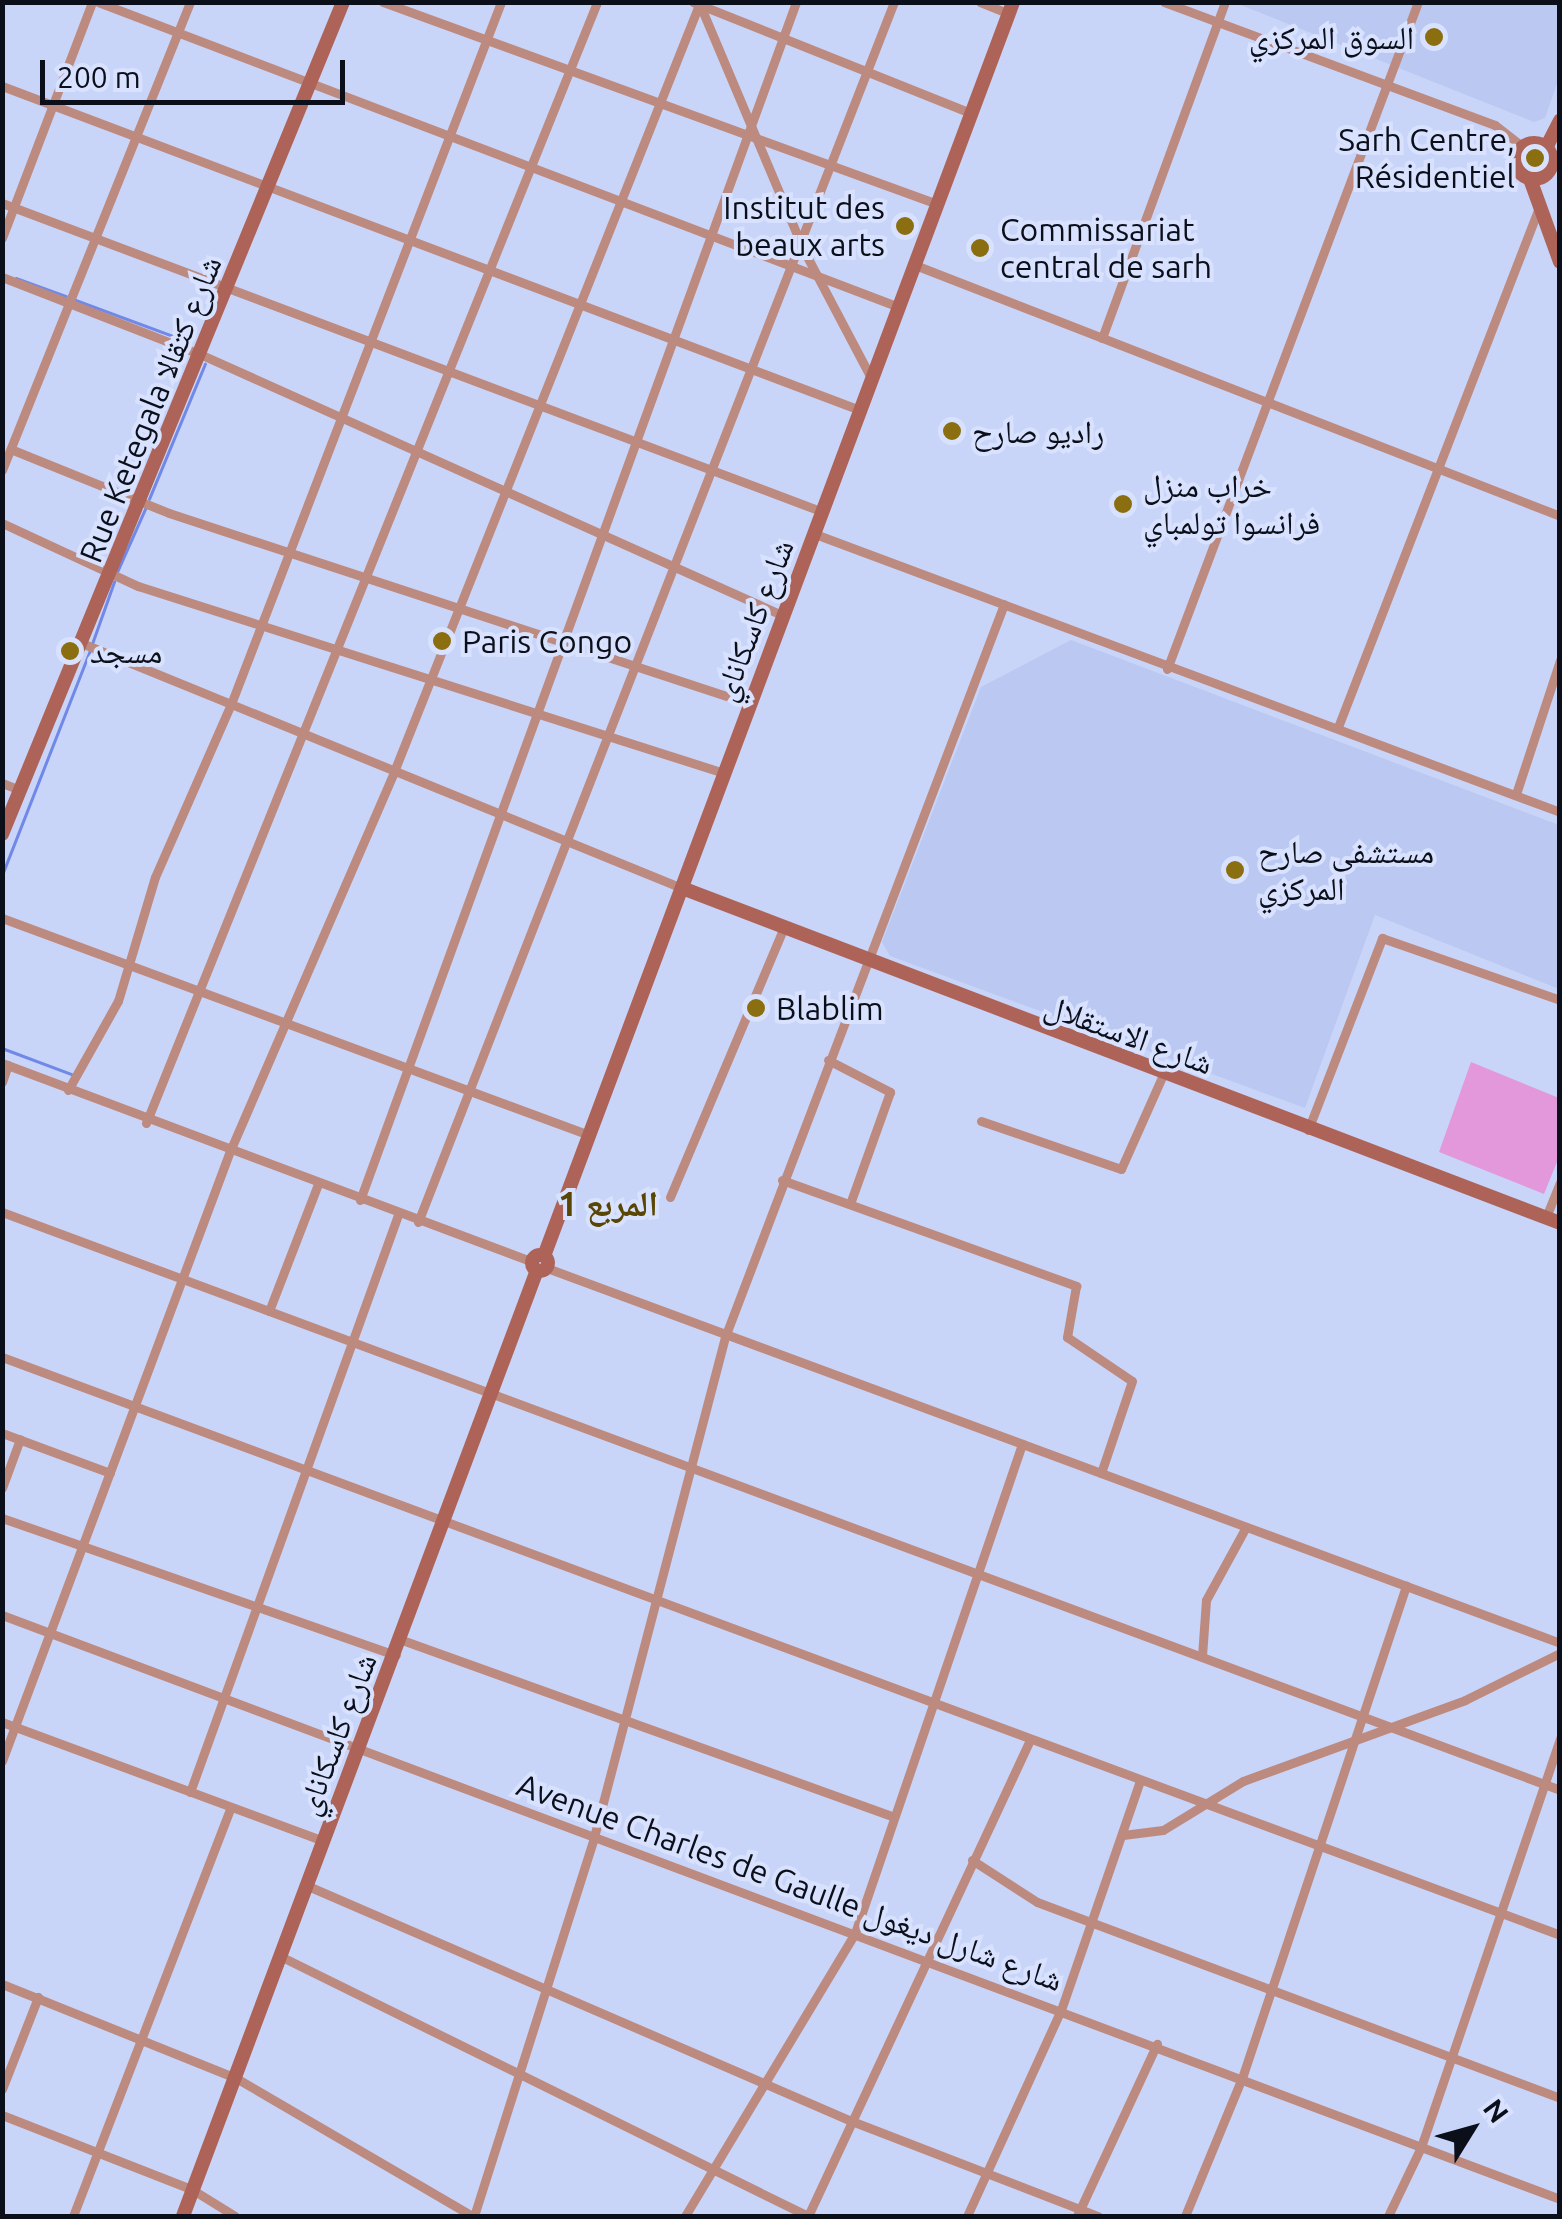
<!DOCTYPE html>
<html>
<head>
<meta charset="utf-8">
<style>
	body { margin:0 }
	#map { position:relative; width:1562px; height:2219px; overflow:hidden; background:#c9d5f8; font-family:Ubuntu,"Noto Naskh Arabic",sans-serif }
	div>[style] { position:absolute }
	.built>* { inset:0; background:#bac8f2 }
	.green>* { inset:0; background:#e298da }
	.stream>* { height:2.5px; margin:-1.25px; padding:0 1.25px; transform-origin:1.25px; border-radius:1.25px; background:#7089e8 }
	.street>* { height:9px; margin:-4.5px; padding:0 4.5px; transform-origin:4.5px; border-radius:4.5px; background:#bd8a80 }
	.secondary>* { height:14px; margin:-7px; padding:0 7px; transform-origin:7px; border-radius:7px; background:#ad6357 }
	.secondary>.ring { margin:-7px; padding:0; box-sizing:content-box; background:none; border:14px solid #ad6357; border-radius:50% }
	.dots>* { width:28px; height:28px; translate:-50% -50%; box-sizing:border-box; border:5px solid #d8e2ff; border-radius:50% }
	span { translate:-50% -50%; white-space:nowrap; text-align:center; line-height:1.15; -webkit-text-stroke:8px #d8e2ff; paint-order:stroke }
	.poi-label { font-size:32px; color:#0b0f1a }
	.right { translate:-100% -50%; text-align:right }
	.left { translate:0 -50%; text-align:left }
	.street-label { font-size:32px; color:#0b0f1a }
	.neighbourhood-label { font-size:35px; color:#594604; font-weight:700 }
	.frame { position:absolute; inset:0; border:5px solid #0b0f1a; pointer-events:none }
	.north { position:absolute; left:1422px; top:2079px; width:100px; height:100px; -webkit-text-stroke:8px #d8e2ff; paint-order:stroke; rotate:53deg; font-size:28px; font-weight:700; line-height:40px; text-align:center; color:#0b0f1a }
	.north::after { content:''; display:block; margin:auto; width:35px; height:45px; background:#0b0f1a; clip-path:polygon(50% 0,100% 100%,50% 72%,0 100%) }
	.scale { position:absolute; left:40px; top:60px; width:305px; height:45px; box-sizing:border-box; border:5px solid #0b0f1a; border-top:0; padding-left:12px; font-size:30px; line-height:35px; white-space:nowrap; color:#0b0f1a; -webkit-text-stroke:8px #d8e2ff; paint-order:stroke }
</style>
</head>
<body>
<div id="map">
	<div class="built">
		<i style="clip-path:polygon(1233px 2px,1559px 3px,1559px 78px,1545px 118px,1534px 122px)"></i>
		<i style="clip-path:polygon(1071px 640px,1559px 825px,1559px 989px,1375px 915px,1305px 1108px,890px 956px,882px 942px,981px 687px)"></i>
	</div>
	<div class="green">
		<i style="clip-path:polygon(1471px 1062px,1559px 1098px,1559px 1157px,1544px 1194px,1439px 1152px)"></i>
	</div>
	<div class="stream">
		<i style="left:16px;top:278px;width:53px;rotate:19.8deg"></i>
		<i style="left:73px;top:299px;width:124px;rotate:20.3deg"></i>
		<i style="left:149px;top:499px;width:146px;rotate:-67.5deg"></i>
		<i style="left:117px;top:572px;width:71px;rotate:-66deg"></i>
		<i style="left:92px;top:644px;width:66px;rotate:-70.5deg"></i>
		<i style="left:2px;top:875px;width:242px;rotate:-68.6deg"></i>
		<i style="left:2px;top:1048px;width:74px;rotate:20.6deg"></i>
	</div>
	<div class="street">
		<i style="left:98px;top:2px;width:857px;rotate:20.85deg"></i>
		<i style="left:383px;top:2px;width:590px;rotate:20.03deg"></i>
		<i style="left:693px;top:2px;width:299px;rotate:21.8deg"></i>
		<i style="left:980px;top:2px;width:31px;rotate:22deg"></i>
		<i style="left:1164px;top:2px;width:353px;rotate:20.4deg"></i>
		<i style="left:1495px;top:125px;width:34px;rotate:38deg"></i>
		<i style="left:700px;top:5px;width:263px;rotate:67.1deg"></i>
		<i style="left:802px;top:247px;width:148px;rotate:62.2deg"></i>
		<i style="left:2px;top:86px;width:917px;rotate:20.69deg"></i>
		<i style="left:2px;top:203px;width:877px;rotate:20.62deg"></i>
		<i style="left:2px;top:238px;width:253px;rotate:-69.1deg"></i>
		<i style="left:915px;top:265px;width:692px;rotate:21.26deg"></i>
		<i style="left:2px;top:277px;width:215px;rotate:21.3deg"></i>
		<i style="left:202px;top:355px;width:638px;rotate:24.15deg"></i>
		<i style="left:1102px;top:338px;width:358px;rotate:-69.9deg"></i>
		<i style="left:13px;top:450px;width:168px;rotate:22deg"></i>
		<i style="left:169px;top:513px;width:613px;rotate:18.17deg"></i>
		<i style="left:2px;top:470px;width:504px;rotate:-68.11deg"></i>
		<i style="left:2px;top:523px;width:150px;rotate:24.9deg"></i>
		<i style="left:138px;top:586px;width:615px;rotate:17.7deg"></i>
		<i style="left:815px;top:534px;width:795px;rotate:20.46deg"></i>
		<i style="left:84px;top:644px;width:646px;rotate:22.2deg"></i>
		<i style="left:1167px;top:669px;width:713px;rotate:-69.38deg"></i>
		<i style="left:1338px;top:727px;width:554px;rotate:-68.85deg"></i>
		<i style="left:2px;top:783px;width:17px;rotate:21deg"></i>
		<i style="left:1516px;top:794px;width:141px;rotate:-71.8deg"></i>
		<i style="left:2px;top:918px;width:626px;rotate:20.29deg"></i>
		<i style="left:828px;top:1060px;width:70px;rotate:27.3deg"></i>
		<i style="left:890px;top:1092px;width:116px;rotate:109.7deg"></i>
		<i style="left:2px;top:1063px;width:567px;rotate:20.54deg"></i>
		<i style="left:2px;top:1082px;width:18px;rotate:-71deg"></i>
		<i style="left:68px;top:1090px;width:102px;rotate:-60.7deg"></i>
		<i style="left:118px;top:1001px;width:129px;rotate:-73.4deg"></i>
		<i style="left:155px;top:877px;width:189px;rotate:-66.3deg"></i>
		<i style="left:231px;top:704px;width:752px;rotate:-68.96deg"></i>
		<i style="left:981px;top:1121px;width:148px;rotate:18.9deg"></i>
		<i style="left:1121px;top:1169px;width:101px;rotate:-66deg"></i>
		<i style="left:146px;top:1123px;width:1208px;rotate:-68.08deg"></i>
		<i style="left:1308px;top:1130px;width:206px;rotate:-68.9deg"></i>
		<i style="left:1382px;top:938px;width:188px;rotate:19.2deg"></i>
		<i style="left:782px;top:1180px;width:313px;rotate:19.8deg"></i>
		<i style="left:1076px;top:1286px;width:52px;rotate:100deg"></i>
		<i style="left:1067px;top:1337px;width:78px;rotate:34.1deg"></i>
		<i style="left:1132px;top:1381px;width:97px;rotate:108.6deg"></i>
		<i style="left:670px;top:1197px;width:290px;rotate:-67.1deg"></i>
		<i style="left:360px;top:1200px;width:1275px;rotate:-70deg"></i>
		<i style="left:2px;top:1212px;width:1662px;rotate:20.35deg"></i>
		<i style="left:1546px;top:1217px;width:37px;rotate:-68deg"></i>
		<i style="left:418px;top:1222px;width:1310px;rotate:-68.69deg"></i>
		<i style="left:547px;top:1268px;width:1080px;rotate:20.31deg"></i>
		<i style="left:269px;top:1311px;width:136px;rotate:-68.9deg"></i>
		<i style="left:2px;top:1357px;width:1662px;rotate:20.35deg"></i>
		<i style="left:2px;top:1433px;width:115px;rotate:20.3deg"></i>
		<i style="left:2px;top:1488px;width:52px;rotate:-69.8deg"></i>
		<i style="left:2px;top:1518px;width:417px;rotate:19.2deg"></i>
		<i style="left:2px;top:1615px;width:1664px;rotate:20.55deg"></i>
		<i style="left:402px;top:1640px;width:521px;rotate:19.76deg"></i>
		<i style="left:1202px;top:1656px;width:56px;rotate:-85.9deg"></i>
		<i style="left:1206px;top:1600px;width:83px;rotate:-61.3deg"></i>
		<i style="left:2px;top:1722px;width:343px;rotate:20.3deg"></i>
		<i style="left:2px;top:1761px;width:651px;rotate:-69.51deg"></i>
		<i style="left:230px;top:1151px;width:416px;rotate:-66.6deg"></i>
		<i style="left:395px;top:769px;width:825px;rotate:-68.31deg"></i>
		<i style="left:190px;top:1792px;width:613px;rotate:-70.18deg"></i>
		<i style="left:1123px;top:1835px;width:40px;rotate:-7.1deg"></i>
		<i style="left:1163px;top:1830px;width:94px;rotate:-31.5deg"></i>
		<i style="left:1243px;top:1781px;width:236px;rotate:-20deg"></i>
		<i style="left:1465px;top:1700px;width:106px;rotate:-26.3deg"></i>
		<i style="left:972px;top:1860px;width:77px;rotate:32.9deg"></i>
		<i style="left:1037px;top:1902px;width:559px;rotate:20.54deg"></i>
		<i style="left:308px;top:1886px;width:589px;rotate:23.39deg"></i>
		<i style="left:849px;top:2120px;width:267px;rotate:21.1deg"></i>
		<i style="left:282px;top:1957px;width:586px;rotate:26.22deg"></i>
		<i style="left:2px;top:1984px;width:252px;rotate:21.9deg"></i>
		<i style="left:236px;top:2078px;width:273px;rotate:30.3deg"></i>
		<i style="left:2px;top:2089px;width:99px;rotate:-68.6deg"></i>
		<i style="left:2px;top:2115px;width:205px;rotate:21.4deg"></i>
		<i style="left:193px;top:2190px;width:49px;rotate:31.8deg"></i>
		<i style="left:73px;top:2216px;width:438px;rotate:-68.9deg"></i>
		<i style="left:474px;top:2216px;width:398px;rotate:-72.4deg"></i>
		<i style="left:594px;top:1837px;width:517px;rotate:-75.32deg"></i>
		<i style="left:725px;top:1337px;width:784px;rotate:-69.16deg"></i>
		<i style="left:685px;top:2216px;width:330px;rotate:-59deg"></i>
		<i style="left:855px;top:1933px;width:517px;rotate:-71.14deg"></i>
		<i style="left:808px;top:2216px;width:525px;rotate:-65deg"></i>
		<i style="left:967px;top:2216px;width:226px;rotate:-65.5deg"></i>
		<i style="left:1061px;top:2010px;width:242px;rotate:-71deg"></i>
		<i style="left:1077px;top:2216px;width:190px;rotate:-65.1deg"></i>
		<i style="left:1185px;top:2216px;width:149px;rotate:-67.6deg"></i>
		<i style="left:1242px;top:2078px;width:519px;rotate:-71.57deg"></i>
		<i style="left:1388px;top:2216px;width:76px;rotate:-64.4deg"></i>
		<i style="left:1421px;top:2147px;width:432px;rotate:-71.2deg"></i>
	</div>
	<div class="secondary">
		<i class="ring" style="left:1516px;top:143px;width:22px;height:22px"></i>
		<i style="left:1546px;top:148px;width:31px;rotate:-63deg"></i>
		<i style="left:1530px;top:179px;width:88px;rotate:70.1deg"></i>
		<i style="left:2px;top:834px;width:899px;rotate:-67.71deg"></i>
		<i style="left:682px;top:888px;width:940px;rotate:20.88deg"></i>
		<i class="ring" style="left:532px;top:1255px;width:2px;height:2px"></i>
		<i style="left:544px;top:1256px;width:1339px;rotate:-69.49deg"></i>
		<i style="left:183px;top:2216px;width:1010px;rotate:-69.48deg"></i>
	</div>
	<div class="dots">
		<i style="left:1434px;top:37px;background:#8a6e0f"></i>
		<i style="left:1535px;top:158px;background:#8a6e0f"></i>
		<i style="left:905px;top:226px;background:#8a6e0f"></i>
		<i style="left:980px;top:248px;background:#8a6e0f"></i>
		<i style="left:952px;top:431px;background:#8a6e0f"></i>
		<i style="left:1123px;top:504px;background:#8a6e0f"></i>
		<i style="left:442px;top:641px;background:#8a6e0f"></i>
		<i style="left:70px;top:651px;background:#8a6e0f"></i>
		<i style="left:1235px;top:870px;background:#8a6e0f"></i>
		<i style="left:756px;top:1008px;background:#8a6e0f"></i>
	</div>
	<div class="poi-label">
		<span class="right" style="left:1414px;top:37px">السوق المركزي</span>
		<span class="right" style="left:1515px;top:158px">Sarh Centre,<br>Résidentiel</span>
		<span class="right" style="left:885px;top:226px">Institut des<br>beaux arts</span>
		<span class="left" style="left:1000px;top:248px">Commissariat<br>central de sarh</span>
		<span class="left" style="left:972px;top:431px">راديو صارح</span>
		<span class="left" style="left:1143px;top:504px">خراب منزل<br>فرانسوا تولمباي</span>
		<span class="left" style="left:462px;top:641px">Paris Congo</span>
		<span class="left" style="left:90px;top:651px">مسجد</span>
		<span class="left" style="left:1258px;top:870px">مستشفى صارح<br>المركزي</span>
		<span class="left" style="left:776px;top:1008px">Blablim</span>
	</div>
	<div class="street-label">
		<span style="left:150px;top:409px;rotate:-68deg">Rue Ketegala شارع كتقالا</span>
		<span style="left:753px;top:620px;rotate:-69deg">شارع كاسكاناي</span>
		<span style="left:1129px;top:1034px;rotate:20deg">شارع الاستقلال</span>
		<span style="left:336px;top:1734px;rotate:-69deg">شارع كاسكاناي</span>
		<span style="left:790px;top:1882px;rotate:20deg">Avenue Charles de Gaulle شارع شارل ديغول</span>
	</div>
	<div class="neighbourhood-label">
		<span style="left:608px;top:1203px">المربع 1</span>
	</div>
	<div class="frame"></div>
	<div class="north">N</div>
	<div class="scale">200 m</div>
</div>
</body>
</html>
